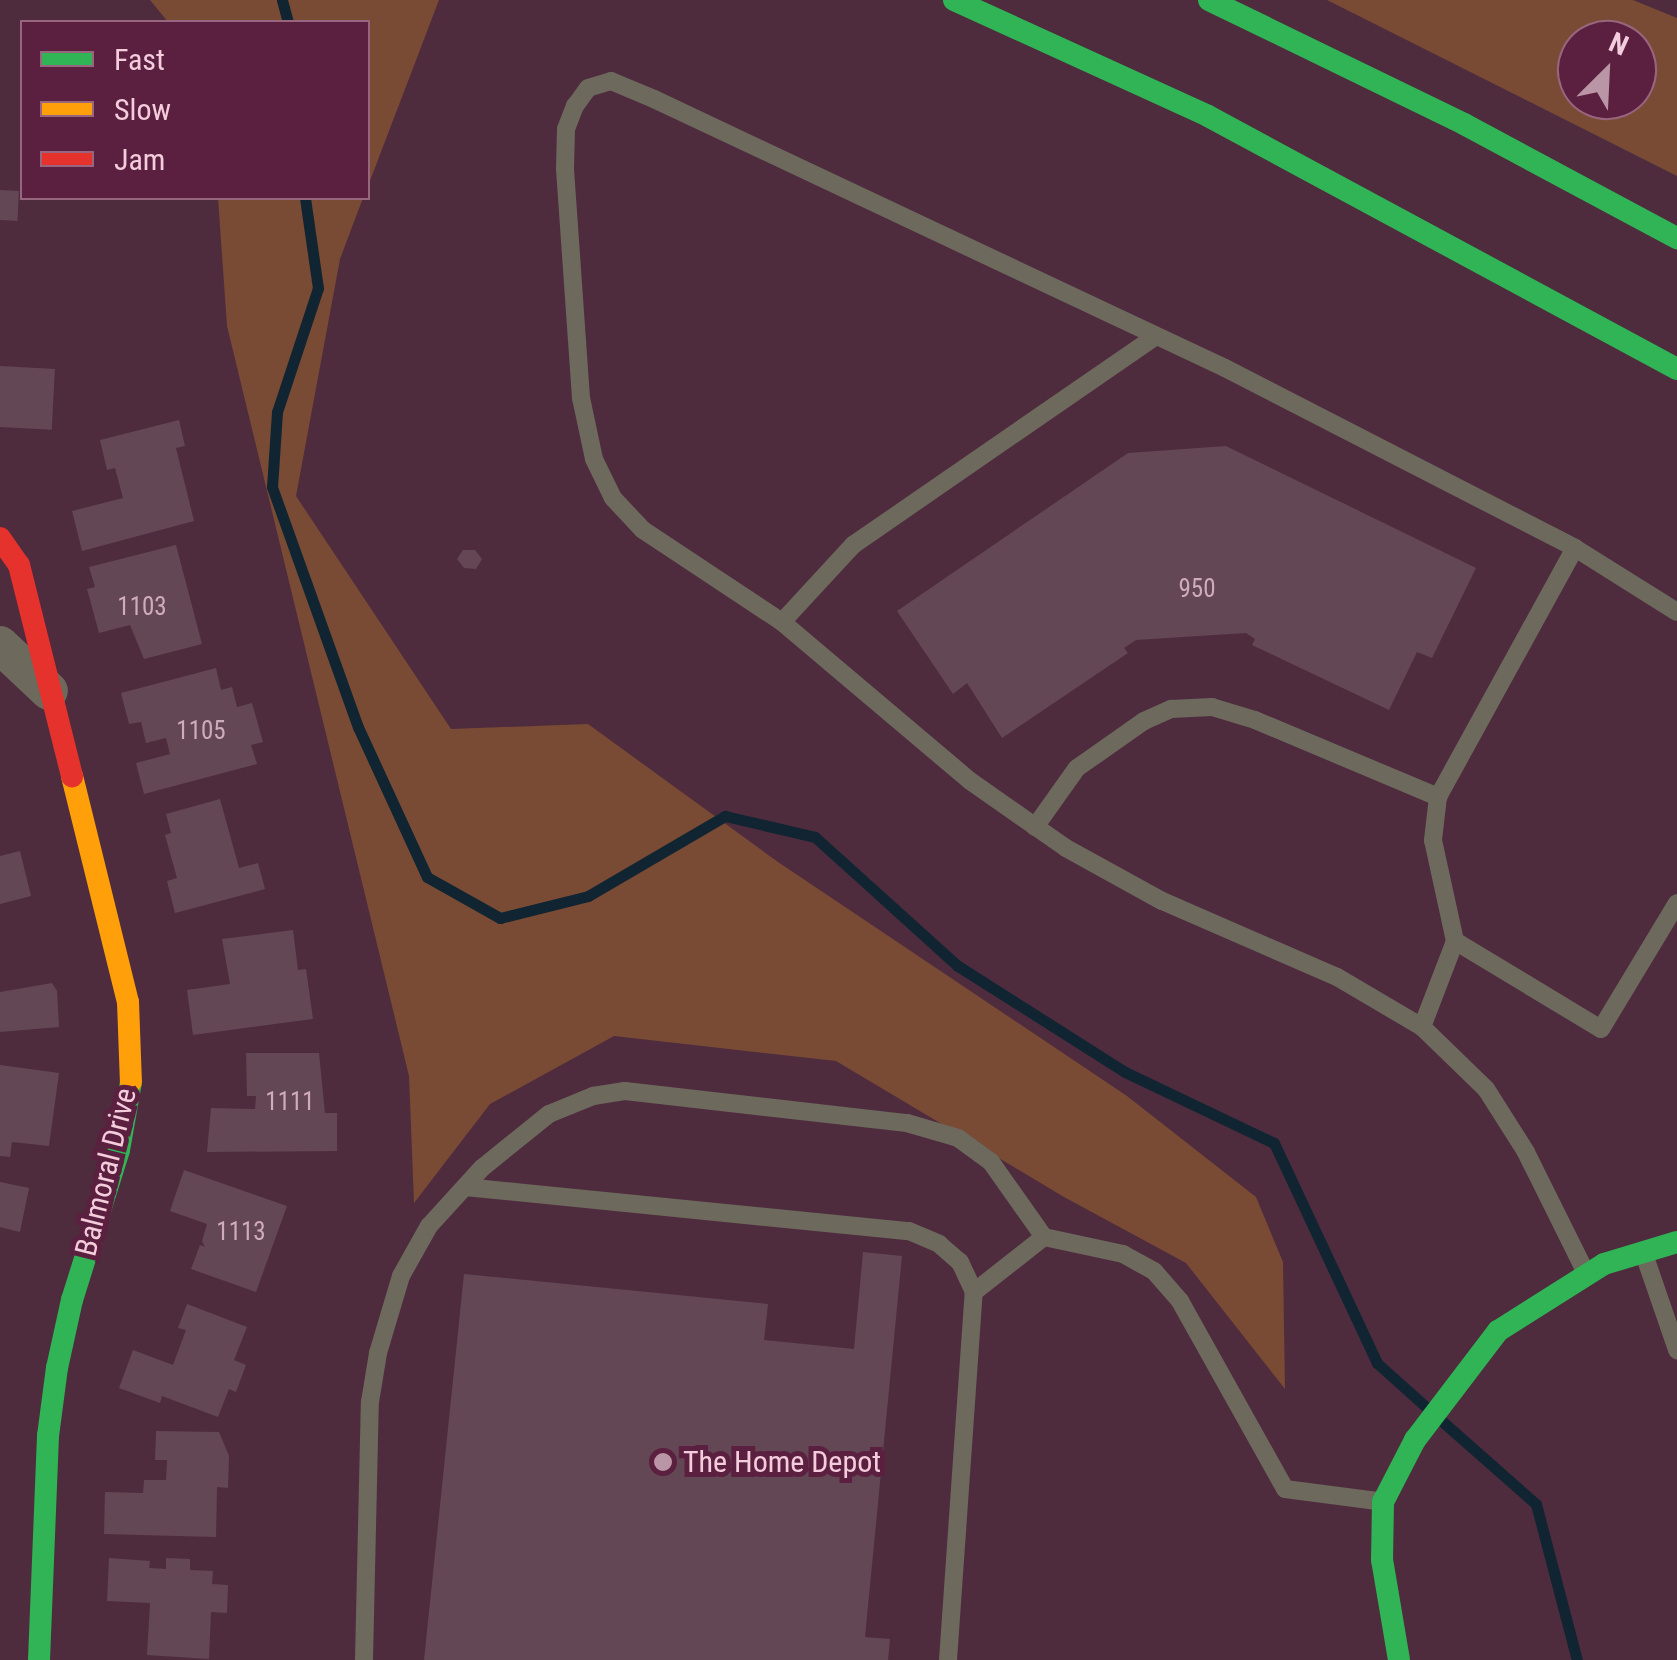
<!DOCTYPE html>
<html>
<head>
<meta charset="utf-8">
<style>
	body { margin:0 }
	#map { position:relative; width:1677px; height:1660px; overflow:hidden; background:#4e2c3e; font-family:"Roboto Condensed",sans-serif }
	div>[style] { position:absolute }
	.green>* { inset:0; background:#794a34 }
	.stream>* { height:11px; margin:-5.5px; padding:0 5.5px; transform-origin:5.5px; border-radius:5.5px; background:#102531 }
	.building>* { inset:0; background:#634755; transform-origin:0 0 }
	.lane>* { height:18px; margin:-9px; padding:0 9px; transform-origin:9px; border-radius:9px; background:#6d695d }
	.street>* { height:38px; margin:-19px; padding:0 19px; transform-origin:19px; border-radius:19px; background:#6d695d }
	.fast>* { height:22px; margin:-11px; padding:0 11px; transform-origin:11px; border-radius:11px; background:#30b455 }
	.slow>* { height:22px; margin:-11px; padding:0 11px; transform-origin:11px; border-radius:11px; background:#ff9f0a }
	.jam>* { height:22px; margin:-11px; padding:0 11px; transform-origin:11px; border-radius:11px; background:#e5322d }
	.dots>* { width:28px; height:28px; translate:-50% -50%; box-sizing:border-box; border:5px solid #5b1f3f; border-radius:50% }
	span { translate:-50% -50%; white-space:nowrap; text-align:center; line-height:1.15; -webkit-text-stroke:10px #5b1f3f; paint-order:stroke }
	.number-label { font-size:25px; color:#d0acbb }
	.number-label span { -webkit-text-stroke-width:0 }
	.street-label { font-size:30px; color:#f4cddd }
	.poi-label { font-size:30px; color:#f4cddd }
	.left { translate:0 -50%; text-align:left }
	.legend { position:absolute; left:20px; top:20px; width:350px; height:180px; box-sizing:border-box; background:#5b1f3f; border:2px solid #98657e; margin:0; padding:12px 18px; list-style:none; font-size:30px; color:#f4cddd }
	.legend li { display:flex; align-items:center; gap:20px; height:50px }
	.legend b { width:50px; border:2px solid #98657e }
	.north { position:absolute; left:1557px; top:20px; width:100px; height:100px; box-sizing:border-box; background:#5b1f3f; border:2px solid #98657e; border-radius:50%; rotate:24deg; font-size:28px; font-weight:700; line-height:40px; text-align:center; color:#f4cddd }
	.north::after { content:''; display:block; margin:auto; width:35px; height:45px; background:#ba95a5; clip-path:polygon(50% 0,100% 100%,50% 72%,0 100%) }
</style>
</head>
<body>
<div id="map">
	<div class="green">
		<i style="clip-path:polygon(150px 0,439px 0,368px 186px,368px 22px,168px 22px)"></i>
		<i style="clip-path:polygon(evenodd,1327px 0,1633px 0,1677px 18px,1677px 176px,1327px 0,1577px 40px,1637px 40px,1637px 100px,1577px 100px,1577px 40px)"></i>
		<i style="clip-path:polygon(218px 198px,363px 198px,340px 259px,296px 496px,451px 729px,588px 724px,778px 862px,1127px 1096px,1256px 1197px,1283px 1262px,1285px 1389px,1186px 1263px,1064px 1197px,836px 1061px,614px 1036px,490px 1104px,414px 1203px,409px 1076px,227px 326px)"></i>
	</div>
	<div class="stream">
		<i style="left:282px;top:0;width:23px;rotate:75deg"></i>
		<i style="left:305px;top:198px;width:91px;rotate:81.8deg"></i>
		<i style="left:318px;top:288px;width:131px;rotate:108.3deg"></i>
		<i style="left:277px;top:412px;width:75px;rotate:93.8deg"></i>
		<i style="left:272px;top:487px;width:255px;rotate:70.3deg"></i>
		<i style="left:358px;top:727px;width:165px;rotate:65.3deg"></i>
		<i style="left:427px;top:877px;width:84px;rotate:29.3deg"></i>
		<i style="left:500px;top:918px;width:91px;rotate:-14deg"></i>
		<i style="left:588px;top:896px;width:159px;rotate:-30.3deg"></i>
		<i style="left:725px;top:816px;width:92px;rotate:13.1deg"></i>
		<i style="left:815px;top:837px;width:193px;rotate:42.1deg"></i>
		<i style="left:958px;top:966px;width:198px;rotate:32.4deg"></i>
		<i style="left:1125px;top:1072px;width:165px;rotate:25.5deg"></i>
		<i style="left:1274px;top:1143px;width:243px;rotate:64.9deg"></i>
		<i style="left:1377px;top:1363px;width:64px;rotate:41.9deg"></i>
		<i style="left:1443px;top:1422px;width:124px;rotate:41.4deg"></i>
		<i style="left:1536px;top:1504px;width:161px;rotate:75.3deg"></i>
	</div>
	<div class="building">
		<i style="left:0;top:190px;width:19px;height:30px;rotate:3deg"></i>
		<i style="left:0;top:366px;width:55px;height:61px;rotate:3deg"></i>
		<i style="clip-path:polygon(179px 420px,185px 446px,176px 448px,194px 521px,82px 551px,72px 511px,123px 498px,115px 468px,107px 470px,100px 440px)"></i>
		<i style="clip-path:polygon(1226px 446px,1476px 568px,1432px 658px,1417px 652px,1389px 710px,1252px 645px,1255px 639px,1246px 633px,1136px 640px,1124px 648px,1128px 653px,1002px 738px,967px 683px,953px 694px,897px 611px,1128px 453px)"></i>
		<i style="clip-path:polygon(176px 545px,202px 644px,144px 659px,130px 625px,99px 633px,87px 589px,95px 587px,89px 567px)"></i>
		<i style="clip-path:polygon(463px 550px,475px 550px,482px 559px,476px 569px,464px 568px,457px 559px)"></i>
		<i style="clip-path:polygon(216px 668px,221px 690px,232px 687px,237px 707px,252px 703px,263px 742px,251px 745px,257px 764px,144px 794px,136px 763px,170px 754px,166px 738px,146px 743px,141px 722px,129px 724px,121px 693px)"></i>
		<i style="clip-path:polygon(220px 799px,239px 868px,258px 863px,265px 889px,175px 913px,167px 881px,177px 878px,165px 835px,171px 833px,166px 814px)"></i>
		<i style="clip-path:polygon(20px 851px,31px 896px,0 904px,0 856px)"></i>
		<i style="clip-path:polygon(293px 930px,298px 970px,306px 969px,313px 1019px,193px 1035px,187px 990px,230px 984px,222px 939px)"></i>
		<i style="clip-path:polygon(52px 983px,57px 991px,59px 1027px,0 1032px,0 992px)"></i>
		<i style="clip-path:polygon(246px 1053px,319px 1053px,325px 1113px,337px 1113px,337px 1151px,207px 1152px,211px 1108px,255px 1109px,256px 1096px,247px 1096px)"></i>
		<i style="clip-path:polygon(0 1065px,59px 1073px,49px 1146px,12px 1142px,10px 1157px,0 1156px)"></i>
		<i style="clip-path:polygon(184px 1170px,287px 1206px,256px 1292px,191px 1269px,200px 1245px,205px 1247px,202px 1241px,207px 1224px,170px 1211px)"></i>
		<i style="clip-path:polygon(0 1182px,29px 1188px,20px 1232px,0 1227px)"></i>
		<i style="clip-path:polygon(863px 1252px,902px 1256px,865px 1637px,890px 1639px,888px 1660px,424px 1660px,464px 1274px,768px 1304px,764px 1340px,854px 1349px)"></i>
		<i style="clip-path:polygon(187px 1304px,247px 1327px,234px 1360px,246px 1365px,236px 1392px,229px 1389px,218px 1417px,162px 1396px,160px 1403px,119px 1388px,133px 1350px,173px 1365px,186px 1330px,178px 1328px)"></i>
		<i style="clip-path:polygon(156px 1431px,219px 1432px,229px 1456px,228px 1488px,217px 1487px,216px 1537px,104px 1534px,105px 1492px,143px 1493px,144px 1480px,166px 1480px,167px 1460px,155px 1460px)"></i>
		<i style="clip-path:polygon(109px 1558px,150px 1561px,149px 1568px,166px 1569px,166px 1558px,190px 1559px,190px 1570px,213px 1571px,212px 1584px,228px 1585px,227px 1613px,211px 1612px,209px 1659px,147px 1655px,150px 1603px,107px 1601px)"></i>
	</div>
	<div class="lane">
		<i style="left:782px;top:622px;width:105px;rotate:-47.3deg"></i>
		<i style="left:853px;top:545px;width:368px;rotate:-34.6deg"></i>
		<i style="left:1035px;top:827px;width:72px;rotate:-54.6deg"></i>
		<i style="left:1077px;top:768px;width:82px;rotate:-35deg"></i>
		<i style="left:1144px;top:721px;width:30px;rotate:-24deg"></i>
		<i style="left:1171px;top:709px;width:41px;rotate:-2.8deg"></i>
		<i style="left:1212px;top:707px;width:45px;rotate:16.8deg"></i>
		<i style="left:1255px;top:720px;width:199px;rotate:22.8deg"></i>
		<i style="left:1455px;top:941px;width:103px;rotate:-102.3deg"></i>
		<i style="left:1433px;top:840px;width:43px;rotate:-83.4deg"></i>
		<i style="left:1438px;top:797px;width:284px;rotate:-61.2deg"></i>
		<i style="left:1422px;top:1027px;width:92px;rotate:-69deg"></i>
		<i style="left:1455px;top:941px;width:170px;rotate:31.1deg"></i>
		<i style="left:1601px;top:1029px;width:147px;rotate:-58.9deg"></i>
		<i style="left:465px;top:1187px;width:446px;rotate:5.7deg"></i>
		<i style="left:909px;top:1231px;width:33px;rotate:23deg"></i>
		<i style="left:939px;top:1244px;width:28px;rotate:41deg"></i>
		<i style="left:960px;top:1262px;width:33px;rotate:65deg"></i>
		<i style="left:1644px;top:1254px;width:102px;rotate:71deg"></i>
		<i style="left:1584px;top:1269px;width:131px;rotate:-116.4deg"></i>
		<i style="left:1526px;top:1152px;width:75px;rotate:-122.4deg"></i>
		<i style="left:1486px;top:1089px;width:89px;rotate:-135.9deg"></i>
		<i style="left:1422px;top:1027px;width:99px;rotate:-149.5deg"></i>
		<i style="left:1337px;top:977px;width:191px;rotate:-156.5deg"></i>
		<i style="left:1162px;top:901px;width:110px;rotate:-151.1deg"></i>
		<i style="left:1066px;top:848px;width:118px;rotate:-145deg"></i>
		<i style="left:969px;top:780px;width:245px;rotate:-139.8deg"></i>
		<i style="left:782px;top:622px;width:167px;rotate:-146.5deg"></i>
		<i style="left:643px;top:530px;width:44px;rotate:-133.2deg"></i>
		<i style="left:613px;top:498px;width:43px;rotate:-116deg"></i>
		<i style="left:594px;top:459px;width:62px;rotate:-102deg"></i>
		<i style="left:581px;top:398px;width:230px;rotate:-94deg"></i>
		<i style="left:565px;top:169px;width:40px;rotate:-88.6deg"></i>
		<i style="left:566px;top:129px;width:25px;rotate:-69deg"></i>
		<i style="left:575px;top:106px;width:22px;rotate:-54deg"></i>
		<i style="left:588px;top:88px;width:24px;rotate:-17deg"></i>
		<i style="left:611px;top:81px;width:47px;rotate:22.7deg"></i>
		<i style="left:654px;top:99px;width:631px;rotate:25.23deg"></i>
		<i style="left:1225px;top:368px;width:394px;rotate:27.2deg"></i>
		<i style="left:1575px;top:548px;width:120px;rotate:32.1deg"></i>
		<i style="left:364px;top:1660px;width:258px;rotate:-88.7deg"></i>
		<i style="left:370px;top:1402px;width:50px;rotate:-80.7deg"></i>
		<i style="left:378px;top:1353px;width:80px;rotate:-73.4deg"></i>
		<i style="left:401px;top:1276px;width:57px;rotate:-60.8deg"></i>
		<i style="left:429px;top:1226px;width:79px;rotate:-47.6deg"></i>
		<i style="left:482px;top:1168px;width:86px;rotate:-38.9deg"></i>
		<i style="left:549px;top:1114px;width:48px;rotate:-22.2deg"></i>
		<i style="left:593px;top:1096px;width:32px;rotate:-9deg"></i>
		<i style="left:625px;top:1091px;width:284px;rotate:6.5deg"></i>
		<i style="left:907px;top:1123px;width:53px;rotate:16.4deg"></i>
		<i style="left:958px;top:1138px;width:41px;rotate:36deg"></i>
		<i style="left:991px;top:1162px;width:92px;rotate:54.8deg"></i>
		<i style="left:1044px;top:1237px;width:81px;rotate:12.1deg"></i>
		<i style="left:1123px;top:1254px;width:35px;rotate:29deg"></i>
		<i style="left:1154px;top:1271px;width:40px;rotate:49deg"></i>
		<i style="left:1180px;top:1301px;width:215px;rotate:60.8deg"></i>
		<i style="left:1285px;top:1489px;width:93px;rotate:7.4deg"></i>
		<i style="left:948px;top:1660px;width:369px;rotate:-86deg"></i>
		<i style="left:974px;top:1292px;width:89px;rotate:-38.2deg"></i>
	</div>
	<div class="street">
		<i style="left:0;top:645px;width:67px;rotate:43.2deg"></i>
	</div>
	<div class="fast">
		<i style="left:954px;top:0;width:279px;rotate:24.5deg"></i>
		<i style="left:1208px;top:116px;width:533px;rotate:28.34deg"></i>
		<i style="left:1209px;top:0;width:284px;rotate:25.9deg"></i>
		<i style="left:1464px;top:124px;width:242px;rotate:28.2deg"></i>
		<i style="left:39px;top:1660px;width:224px;rotate:-87.7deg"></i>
		<i style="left:48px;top:1436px;width:69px;rotate:-82.5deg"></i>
		<i style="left:57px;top:1368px;width:70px;rotate:-77.6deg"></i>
		<i style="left:72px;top:1300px;width:157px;rotate:-72.6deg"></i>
		<i style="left:119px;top:1150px;width:69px;rotate:-80deg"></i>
		<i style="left:1399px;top:1660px;width:101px;rotate:-99.6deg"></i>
		<i style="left:1382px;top:1560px;width:58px;rotate:-89deg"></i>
		<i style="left:1383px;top:1502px;width:70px;rotate:-62.7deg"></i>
		<i style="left:1415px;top:1440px;width:137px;rotate:-52.7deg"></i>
		<i style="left:1498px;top:1331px;width:125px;rotate:-32.3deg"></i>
		<i style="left:1604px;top:1264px;width:76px;rotate:-16.8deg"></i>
	</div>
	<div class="slow">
		<i style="left:72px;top:776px;width:233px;rotate:76.1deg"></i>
		<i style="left:128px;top:1002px;width:80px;rotate:87.9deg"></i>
	</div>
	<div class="jam">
		<i style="left:0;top:538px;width:33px;rotate:55deg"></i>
		<i style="left:19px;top:565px;width:218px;rotate:75.9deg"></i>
	</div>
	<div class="dots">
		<i style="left:663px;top:1462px;background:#ba95a5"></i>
	</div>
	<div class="number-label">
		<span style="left:1197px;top:589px">950</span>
		<span style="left:142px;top:607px">1103</span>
		<span style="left:201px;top:731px">1105</span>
		<span style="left:290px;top:1102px">1111</span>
		<span style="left:241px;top:1232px">1113</span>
	</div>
	<div class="street-label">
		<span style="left:106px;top:1172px;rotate:-76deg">Balmoral Drive</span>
	</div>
	<div class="poi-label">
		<span class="left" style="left:683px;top:1462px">The Home Depot</span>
	</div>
	<ul class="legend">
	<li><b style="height:12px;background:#30b455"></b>Fast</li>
	<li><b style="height:12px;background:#ff9f0a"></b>Slow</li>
	<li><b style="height:12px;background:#e5322d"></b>Jam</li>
	</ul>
	<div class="north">N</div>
</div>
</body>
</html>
